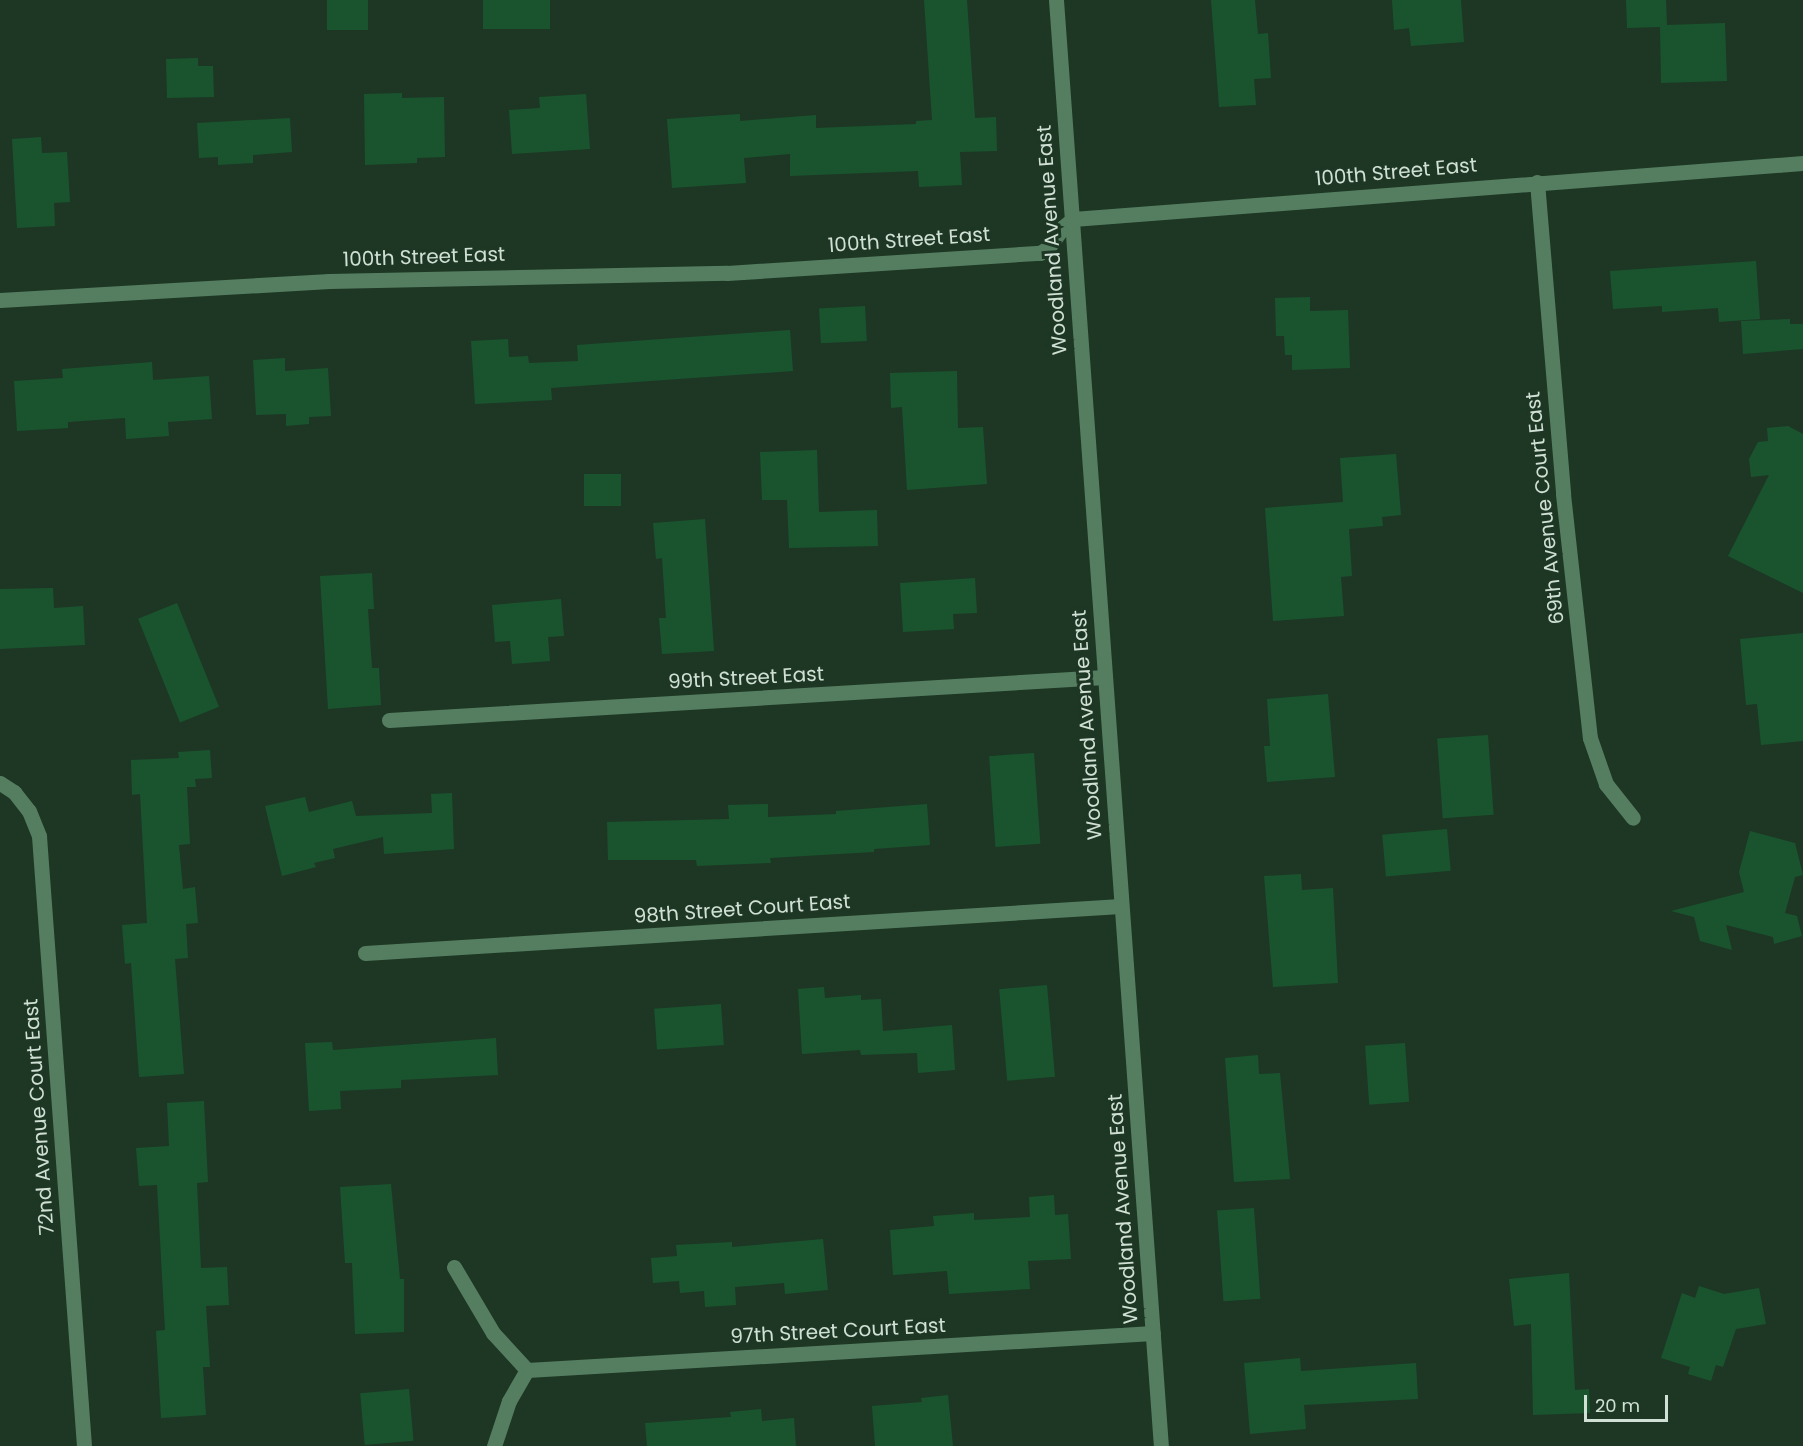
<!DOCTYPE html>
<html>
<head>
<meta charset="utf-8">
<style>
	body { margin:0 }
	#map { position:relative; width:1803px; height:1446px; overflow:hidden; background:#1d3724; font-family:Poppins,sans-serif }
	div>[style] { position:absolute }
	.building>* { inset:0; background:#1a542e; transform-origin:0 0 }
	.minor>* { height:15px; margin:-7.5px; padding:0 7.5px; transform-origin:7.5px; border-radius:7.5px; background:#557e60 }
	span { translate:-50% -50%; white-space:nowrap; text-align:center; line-height:1.15; -webkit-text-stroke:6px #1d3724; paint-order:stroke }
	.street-label { font-size:20px; color:#d1e0d4 }
	.scale { position:absolute; left:1584px; top:1395px; width:84px; height:27px; box-sizing:border-box; border:3px solid #d1e0d4; border-top:0; padding-left:8px; font-size:18px; line-height:21px; white-space:nowrap; color:#d1e0d4; -webkit-text-stroke:4px #1d3724; paint-order:stroke }
</style>
</head>
<body>
<div id="map">
	<div class="building">
		<i style="left:327px;top:0;width:41px;height:30px"></i>
		<i style="left:483px;top:0;width:67px;height:29px"></i>
		<i style="clip-path:polygon(924px 0,967px 0,975px 118px,996px 117px,997px 151px,960px 152px,962px 185px,919px 187px,918px 171px,790px 176px,790px 154px,744px 158px,746px 183px,672px 188px,667px 119px,740px 114px,740px 121px,816px 115px,816px 128px,916px 124px,916px 121px,932px 120px)"></i>
		<i style="clip-path:polygon(1211px 0,1255px 0,1258px 34px,1268px 33px,1271px 78px,1254px 79px,1256px 105px,1219px 107px)"></i>
		<i style="clip-path:polygon(1392px 0,1461px 0,1464px 42px,1411px 46px,1409px 28px,1394px 30px)"></i>
		<i style="clip-path:polygon(1626px 0,1666px 0,1667px 25px,1725px 23px,1727px 81px,1661px 83px,1660px 27px,1627px 28px)"></i>
		<i style="clip-path:polygon(198px 58px,198px 66px,213px 66px,214px 97px,167px 98px,166px 59px)"></i>
		<i style="clip-path:polygon(402px 93px,402px 98px,444px 97px,445px 157px,417px 158px,417px 163px,365px 165px,364px 94px)"></i>
		<i style="clip-path:polygon(586px 94px,590px 149px,512px 154px,509px 110px,540px 108px,539px 97px)"></i>
		<i style="clip-path:polygon(290px 118px,292px 152px,253px 155px,253px 163px,218px 165px,218px 157px,199px 158px,197px 123px)"></i>
		<i style="clip-path:polygon(41px 137px,42px 153px,67px 152px,70px 202px,54px 203px,55px 226px,17px 228px,12px 139px)"></i>
		<i style="clip-path:polygon(1756px 261px,1760px 319px,1719px 322px,1718px 308px,1662px 312px,1662px 306px,1613px 309px,1610px 271px)"></i>
		<i style="clip-path:polygon(1310px 297px,1310px 311px,1348px 310px,1350px 368px,1292px 370px,1292px 355px,1285px 355px,1284px 336px,1276px 336px,1275px 298px)"></i>
		<i style="left:865px;top:306px;width:35px;height:46px;rotate:87deg"></i>
		<i style="clip-path:polygon(1790px 319px,1790px 324px,1803px 324px,1803px 349px,1743px 354px,1741px 321px)"></i>
		<i style="clip-path:polygon(790px 330px,793px 371px,551px 388px,552px 400px,475px 404px,471px 341px,508px 339px,509px 357px,528px 356px,529px 363px,578px 361px,577px 345px)"></i>
		<i style="clip-path:polygon(285px 358px,285px 371px,328px 368px,331px 416px,309px 417px,309px 424px,286px 426px,286px 414px,256px 415px,253px 360px)"></i>
		<i style="clip-path:polygon(152px 362px,153px 380px,209px 376px,212px 419px,168px 422px,169px 436px,126px 439px,125px 418px,68px 422px,68px 428px,17px 431px,14px 381px,63px 378px,62px 369px)"></i>
		<i style="clip-path:polygon(957px 371px,958px 428px,983px 427px,987px 484px,907px 490px,902px 407px,891px 408px,890px 373px)"></i>
		<i style="clip-path:polygon(1788px 426px,1803px 434px,1803px 593px,1728px 556px,1769px 475px,1751px 477px,1749px 459px,1758px 442px,1768px 441px,1767px 428px)"></i>
		<i style="clip-path:polygon(817px 450px,819px 512px,877px 510px,878px 546px,789px 548px,787px 500px,762px 500px,760px 452px)"></i>
		<i style="clip-path:polygon(1396px 454px,1401px 515px,1382px 517px,1383px 526px,1349px 529px,1352px 576px,1341px 577px,1344px 616px,1273px 621px,1265px 508px,1343px 502px,1340px 458px)"></i>
		<i style="left:584px;top:474px;width:37px;height:32px"></i>
		<i style="clip-path:polygon(705px 519px,714px 651px,662px 654px,659px 618px,666px 618px,662px 558px,656px 559px,653px 523px)"></i>
		<i style="clip-path:polygon(372px 573px,374px 609px,368px 609px,372px 668px,379px 668px,381px 705px,328px 709px,320px 576px)"></i>
		<i style="clip-path:polygon(975px 578px,977px 613px,953px 614px,954px 629px,903px 632px,900px 583px)"></i>
		<i style="clip-path:polygon(53px 588px,54px 608px,83px 606px,85px 645px,0 649px,0 589px)"></i>
		<i style="clip-path:polygon(561px 599px,564px 636px,548px 637px,550px 661px,512px 664px,510px 641px,495px 642px,492px 605px)"></i>
		<i style="left:177px;top:603px;width:112px;height:42px;rotate:68deg"></i>
		<i style="clip-path:polygon(1803px 633px,1803px 741px,1761px 745px,1757px 704px,1746px 705px,1740px 639px)"></i>
		<i style="clip-path:polygon(1328px 694px,1335px 777px,1267px 782px,1264px 746px,1270px 746px,1267px 699px)"></i>
		<i style="left:1488px;top:735px;width:80px;height:51px;rotate:86deg"></i>
		<i style="clip-path:polygon(210px 750px,212px 778px,195px 779px,196px 787px,187px 787px,190px 844px,179px 845px,183px 889px,195px 887px,198px 923px,186px 924px,188px 958px,175px 959px,184px 1074px,139px 1077px,131px 963px,125px 964px,122px 925px,147px 923px,140px 794px,132px 795px,131px 760px,179px 758px,178px 752px)"></i>
		<i style="left:1034px;top:753px;width:91px;height:45px;rotate:86deg"></i>
		<i style="clip-path:polygon(452px 793px,454px 849px,384px 854px,383px 837px,333px 849px,335px 858px,314px 863px,316px 867px,282px 876px,265px 806px,305px 797px,309px 812px,352px 801px,356px 816px,432px 813px,431px 794px)"></i>
		<i style="clip-path:polygon(768px 804px,768px 817px,836px 814px,836px 811px,927px 804px,930px 845px,874px 849px,874px 852px,770px 858px,771px 863px,697px 866px,696px 860px,608px 860px,607px 822px,729px 819px,728px 805px)"></i>
		<i style="left:1447px;top:829px;width:42px;height:65px;rotate:85deg"></i>
		<i style="clip-path:polygon(1750px 831px,1795px 843px,1803px 875px,1795px 877px,1785px 913px,1797px 916px,1802px 936px,1774px 944px,1773px 937px,1726px 925px,1732px 950px,1700px 941px,1694px 917px,1671px 911px,1744px 892px,1739px 872px)"></i>
		<i style="clip-path:polygon(1301px 874px,1302px 890px,1333px 888px,1338px 983px,1273px 987px,1264px 876px)"></i>
		<i style="left:1047px;top:985px;width:92px;height:48px;rotate:85deg"></i>
		<i style="clip-path:polygon(824px 987px,825px 998px,861px 995px,861px 1000px,881px 999px,883px 1031px,952px 1025px,955px 1070px,918px 1073px,917px 1053px,861px 1055px,860px 1050px,802px 1054px,798px 989px)"></i>
		<i style="left:721px;top:1004px;width:41px;height:67px;rotate:86deg"></i>
		<i style="clip-path:polygon(496px 1038px,498px 1075px,401px 1080px,401px 1088px,340px 1091px,341px 1109px,309px 1111px,305px 1043px,332px 1042px,333px 1050px)"></i>
		<i style="left:1405px;top:1043px;width:59px;height:40px;rotate:86deg"></i>
		<i style="clip-path:polygon(1258px 1055px,1259px 1074px,1280px 1073px,1290px 1179px,1234px 1182px,1225px 1058px)"></i>
		<i style="clip-path:polygon(204px 1101px,208px 1182px,197px 1183px,201px 1268px,227px 1267px,229px 1305px,206px 1306px,210px 1367px,203px 1367px,206px 1415px,161px 1418px,156px 1331px,165px 1330px,157px 1185px,139px 1186px,136px 1148px,169px 1146px,167px 1103px)"></i>
		<i style="clip-path:polygon(391px 1184px,400px 1279px,404px 1279px,404px 1332px,355px 1334px,352px 1263px,345px 1263px,340px 1187px)"></i>
		<i style="clip-path:polygon(1054px 1195px,1055px 1215px,1068px 1214px,1071px 1259px,1028px 1261px,1030px 1289px,949px 1294px,947px 1271px,893px 1275px,890px 1230px,934px 1226px,933px 1216px,974px 1213px,974px 1220px,1030px 1217px,1029px 1197px)"></i>
		<i style="left:1254px;top:1208px;width:91px;height:37px;rotate:86deg"></i>
		<i style="clip-path:polygon(823px 1239px,828px 1290px,785px 1294px,784px 1283px,735px 1287px,736px 1305px,705px 1307px,704px 1291px,680px 1293px,679px 1281px,653px 1283px,651px 1258px,677px 1256px,676px 1245px,732px 1242px,732px 1247px)"></i>
		<i style="clip-path:polygon(1569px 1273px,1575px 1390px,1589px 1389px,1590px 1413px,1533px 1415px,1531px 1324px,1514px 1326px,1509px 1279px)"></i>
		<i style="clip-path:polygon(1699px 1286px,1724px 1294px,1759px 1288px,1766px 1324px,1736px 1329px,1723px 1367px,1716px 1365px,1711px 1381px,1688px 1374px,1690px 1367px,1661px 1358px,1682px 1293px,1695px 1298px)"></i>
		<i style="clip-path:polygon(1300px 1358px,1301px 1371px,1416px 1363px,1418px 1399px,1304px 1405px,1306px 1429px,1250px 1434px,1244px 1363px)"></i>
		<i style="left:409px;top:1389px;width:52px;height:49px;rotate:85deg"></i>
		<i style="clip-path:polygon(948px 1395px,953px 1446px,875px 1446px,872px 1406px,922px 1402px,921px 1398px)"></i>
		<i style="clip-path:polygon(761px 1409px,762px 1421px,794px 1418px,796px 1446px,647px 1446px,645px 1423px,731px 1417px,730px 1412px)"></i>
	</div>
	<div class="minor">
		<i style="left:1056px;top:0;width:1450px;rotate:85.85deg"></i>
		<i style="left:1537px;top:182px;width:313px;rotate:85.2deg"></i>
		<i style="left:1563px;top:494px;width:245px;rotate:83.7deg"></i>
		<i style="left:1590px;top:738px;width:49px;rotate:70.8deg"></i>
		<i style="left:1606px;top:784px;width:43px;rotate:51.5deg"></i>
		<i style="left:0;top:300px;width:330px;rotate:-3.3deg"></i>
		<i style="left:329px;top:281px;width:398px;rotate:-1.2deg"></i>
		<i style="left:727px;top:273px;width:314px;rotate:-3.7deg"></i>
		<i style="left:1040px;top:253px;width:11px;rotate:-34deg"></i>
		<i style="left:1049px;top:247px;width:24px;rotate:-55deg"></i>
		<i style="left:1063px;top:227px;width:13px;rotate:-39deg"></i>
		<i style="left:1073px;top:219px;width:732px;rotate:-4.39deg"></i>
		<i style="left:389px;top:720px;width:717px;rotate:-3.44deg"></i>
		<i style="left:0;top:783px;width:17px;rotate:33deg"></i>
		<i style="left:14px;top:792px;width:24px;rotate:52deg"></i>
		<i style="left:29px;top:811px;width:27px;rotate:68deg"></i>
		<i style="left:39px;top:836px;width:612px;rotate:85.78deg"></i>
		<i style="left:365px;top:953px;width:757px;rotate:-3.56deg"></i>
		<i style="left:454px;top:1267px;width:77px;rotate:59.4deg"></i>
		<i style="left:493px;top:1333px;width:50px;rotate:47.4deg"></i>
		<i style="left:527px;top:1370px;width:627px;rotate:-3.38deg"></i>
		<i style="left:494px;top:1446px;width:47px;rotate:-71.6deg"></i>
		<i style="left:509px;top:1401px;width:36px;rotate:-60deg"></i>
	</div>
	<div class="street-label">
		<span style="left:1396px;top:172px;rotate:-5deg">100th Street East</span>
		<span style="left:909px;top:240px;rotate:-4deg">100th Street East</span>
		<span style="left:1052px;top:240px;rotate:-94deg">Woodland Avenue East</span>
		<span style="left:424px;top:257px;rotate:-2deg">100th Street East</span>
		<span style="left:1545px;top:508px;rotate:-96deg">69th Avenue Court East</span>
		<span style="left:746px;top:678px;rotate:-3deg">99th Street East</span>
		<span style="left:1087px;top:725px;rotate:-94deg">Woodland Avenue East</span>
		<span style="left:742px;top:909px;rotate:-4deg">98th Street Court East</span>
		<span style="left:39px;top:1117px;rotate:-94deg">72nd Avenue Court East</span>
		<span style="left:1123px;top:1209px;rotate:-94deg">Woodland Avenue East</span>
		<span style="left:838px;top:1331px;rotate:-3deg">97th Street Court East</span>
	</div>
	<div class="scale">20 m</div>
</div>
</body>
</html>
